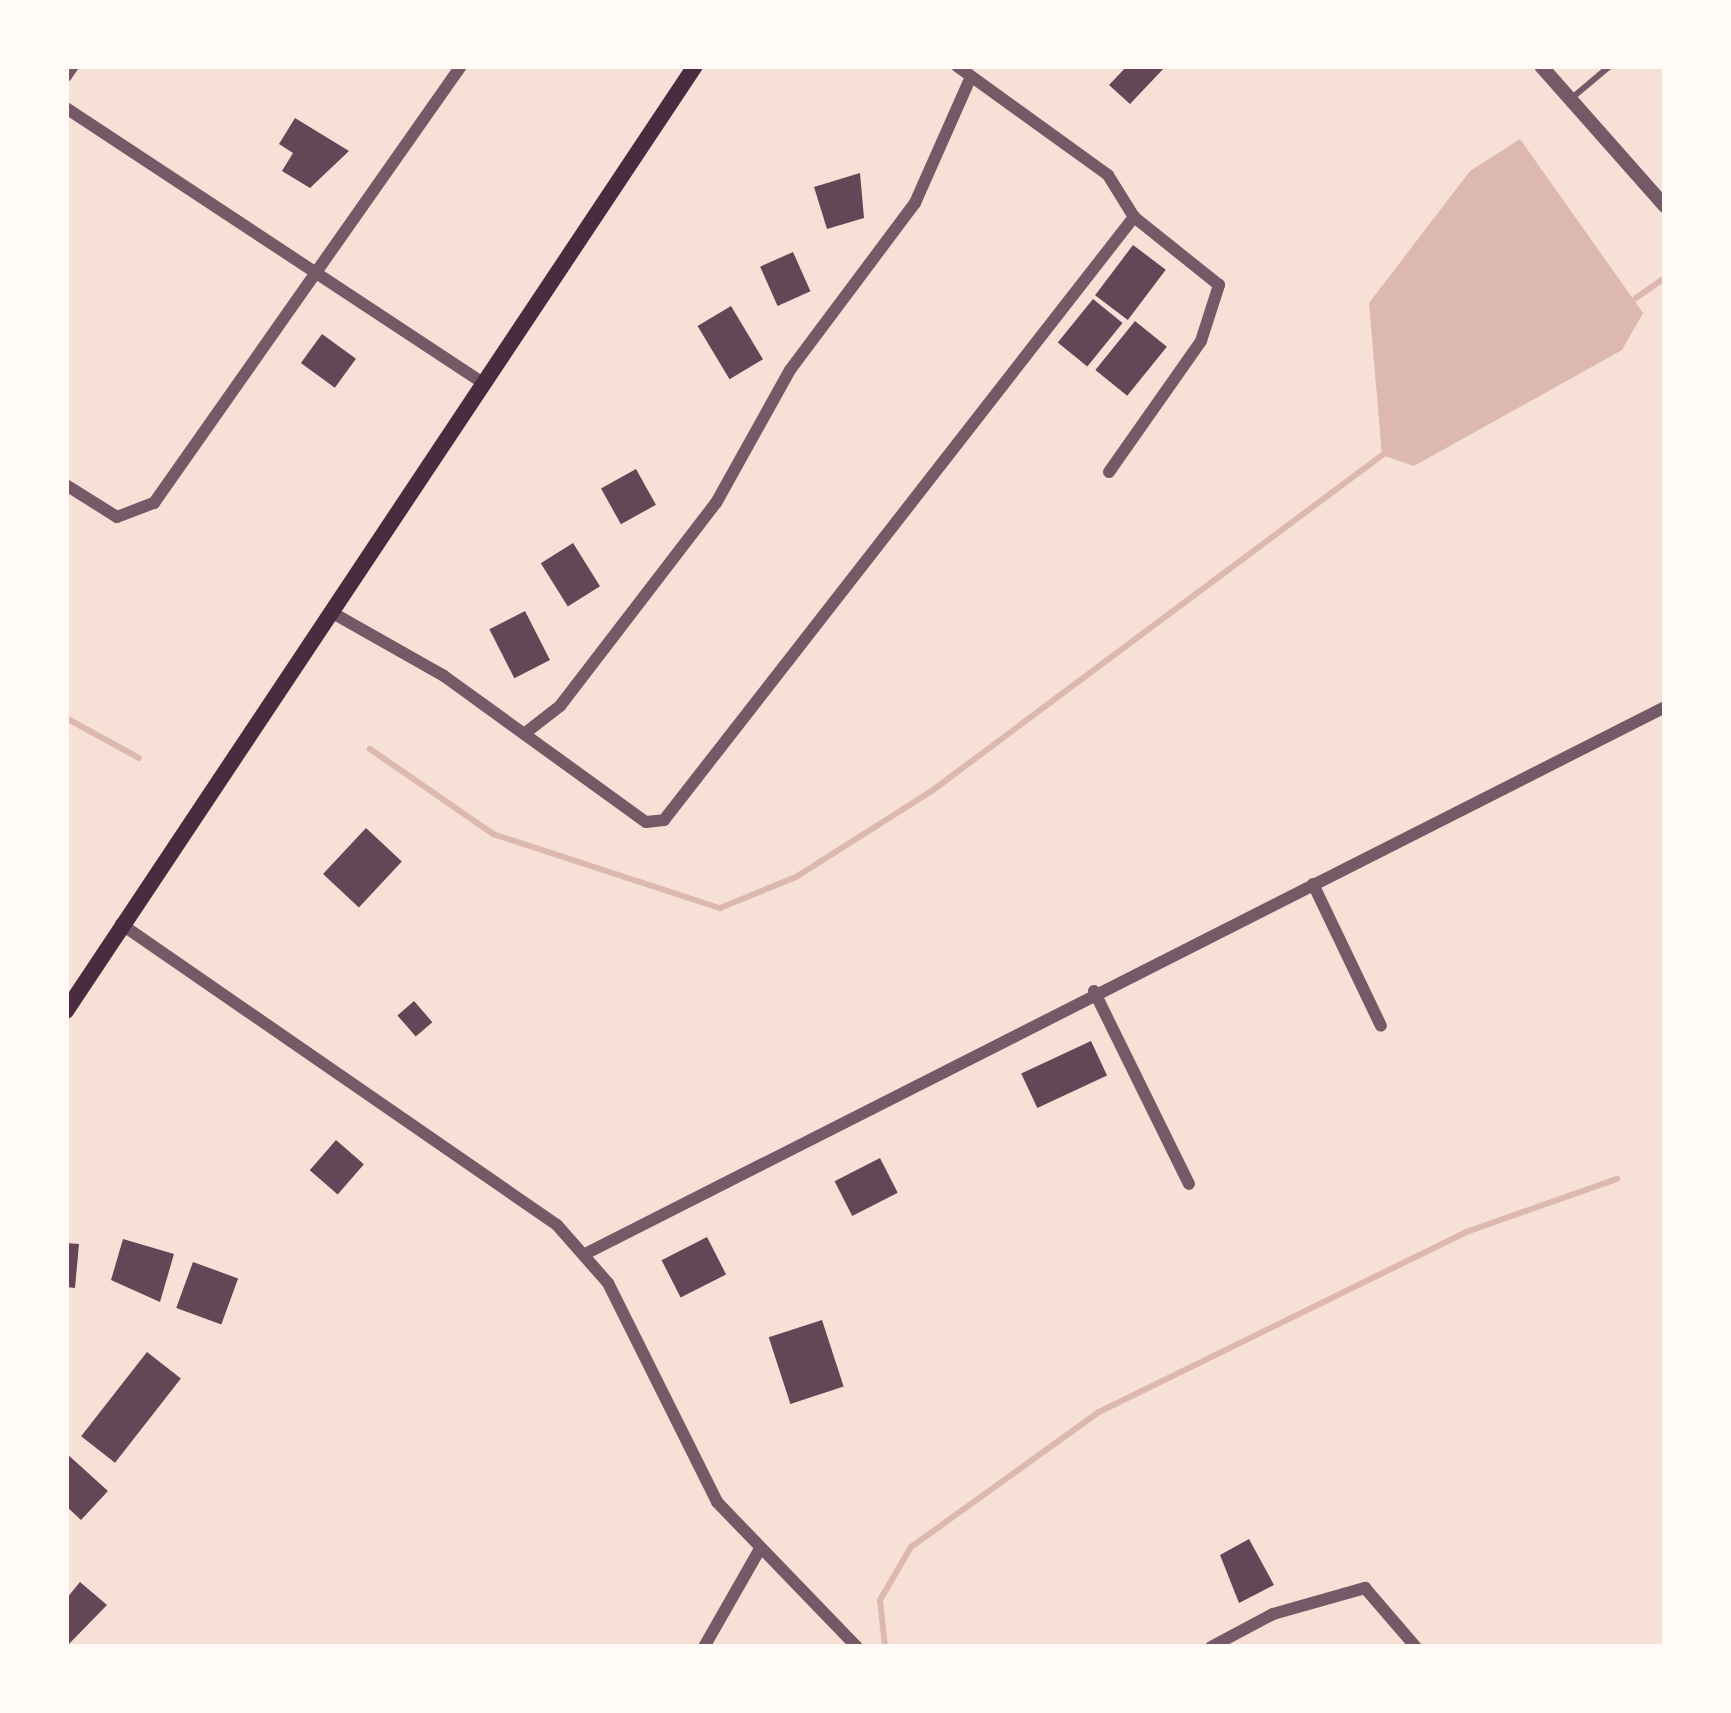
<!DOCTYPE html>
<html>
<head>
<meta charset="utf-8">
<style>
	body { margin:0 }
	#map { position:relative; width:1731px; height:1713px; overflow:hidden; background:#f7e1d7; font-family:"Nunito Sans",sans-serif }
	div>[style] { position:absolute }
	.water>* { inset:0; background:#dcb8b0 }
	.stream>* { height:6px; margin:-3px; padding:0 3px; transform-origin:3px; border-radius:3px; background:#dcb8b0 }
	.building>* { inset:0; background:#644757; transform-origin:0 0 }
	.service>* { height:6px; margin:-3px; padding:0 3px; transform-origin:3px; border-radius:3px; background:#755966 }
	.minor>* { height:12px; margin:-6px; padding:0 6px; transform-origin:6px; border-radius:6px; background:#755966 }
	.tertiary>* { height:14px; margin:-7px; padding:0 7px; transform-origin:7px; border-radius:7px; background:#755966 }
	.secondary>* { height:16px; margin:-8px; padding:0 8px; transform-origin:8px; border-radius:8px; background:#4a2c40 }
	span { translate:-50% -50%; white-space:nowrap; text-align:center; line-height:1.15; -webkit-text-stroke:9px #fffaf5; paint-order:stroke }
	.frame { position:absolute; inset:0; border:69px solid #fffaf5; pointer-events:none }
</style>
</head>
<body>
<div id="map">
	<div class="water">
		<i style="clip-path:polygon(1520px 139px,1643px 313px,1622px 350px,1414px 466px,1382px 455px,1369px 303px,1470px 171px)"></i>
	</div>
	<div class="stream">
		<i style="left:1636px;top:298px;width:35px;rotate:-35deg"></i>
		<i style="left:66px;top:718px;width:83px;rotate:28.7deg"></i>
		<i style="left:370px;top:749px;width:150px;rotate:34.6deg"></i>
		<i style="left:493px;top:834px;width:239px;rotate:18.1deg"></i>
		<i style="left:720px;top:908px;width:82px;rotate:-22.2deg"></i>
		<i style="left:796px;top:877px;width:162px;rotate:-32.4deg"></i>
		<i style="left:933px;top:790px;width:564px;rotate:-36.71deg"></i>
		<i style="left:885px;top:1647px;width:47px;rotate:-96.1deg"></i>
		<i style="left:880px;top:1600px;width:61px;rotate:-59.7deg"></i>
		<i style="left:911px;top:1547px;width:231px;rotate:-35.7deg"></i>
		<i style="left:1099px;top:1412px;width:412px;rotate:-26.1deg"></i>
		<i style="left:1469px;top:1231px;width:157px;rotate:-19.4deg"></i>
	</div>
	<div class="building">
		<i style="clip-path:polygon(1127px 66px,1166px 66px,1130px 104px,1109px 85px)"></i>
		<i style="clip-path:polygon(295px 118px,349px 151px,310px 188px,282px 171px,293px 153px,279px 144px)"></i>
		<i style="clip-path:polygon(860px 173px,864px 218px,827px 229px,814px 187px)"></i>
		<i style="left:1133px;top:245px;width:41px;height:63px;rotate:37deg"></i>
		<i style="left:793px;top:252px;width:43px;height:36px;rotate:66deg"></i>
		<i style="left:1093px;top:299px;width:38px;height:56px;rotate:39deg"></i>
		<i style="left:731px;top:306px;width:62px;height:39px;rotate:59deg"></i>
		<i style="left:1135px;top:321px;width:41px;height:63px;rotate:39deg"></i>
		<i style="left:322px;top:334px;width:42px;height:36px;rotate:36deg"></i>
		<i style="left:636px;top:469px;width:41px;height:40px;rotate:61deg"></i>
		<i style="left:573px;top:543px;width:51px;height:38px;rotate:58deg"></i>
		<i style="left:525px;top:611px;width:55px;height:40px;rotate:63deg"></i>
		<i style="left:366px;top:828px;width:49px;height:63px;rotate:43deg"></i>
		<i style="left:414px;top:1001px;width:28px;height:22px;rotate:49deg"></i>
		<i style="left:1091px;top:1041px;width:38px;height:77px;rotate:65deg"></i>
		<i style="left:336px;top:1140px;width:37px;height:40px;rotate:41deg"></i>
		<i style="left:880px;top:1158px;width:39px;height:51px;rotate:63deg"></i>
		<i style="left:707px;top:1237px;width:42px;height:51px;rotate:63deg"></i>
		<i style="clip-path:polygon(123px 1239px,174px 1254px,160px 1302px,111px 1280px)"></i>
		<i style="clip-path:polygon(66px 1243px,79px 1244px,75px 1288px,66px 1287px)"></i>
		<i style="left:193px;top:1262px;width:48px;height:49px;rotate:20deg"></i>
		<i style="left:822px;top:1320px;width:70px;height:56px;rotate:72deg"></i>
		<i style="left:147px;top:1352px;width:43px;height:107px;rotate:38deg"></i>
		<i style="clip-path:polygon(66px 1453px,108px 1491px,81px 1520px,66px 1506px)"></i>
		<i style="clip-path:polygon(1249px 1539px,1274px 1585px,1239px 1603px,1220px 1555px)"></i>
		<i style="clip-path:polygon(80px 1582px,107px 1605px,66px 1647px,66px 1599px)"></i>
	</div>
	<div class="service">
		<i style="left:1573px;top:97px;width:48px;rotate:-40deg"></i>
	</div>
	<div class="minor">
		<i style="left:66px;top:76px;width:12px;rotate:-55deg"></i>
		<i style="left:66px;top:108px;width:500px;rotate:33.4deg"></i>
		<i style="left:1109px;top:472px;width:160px;rotate:-54.9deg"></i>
		<i style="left:1201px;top:341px;width:59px;rotate:-72.2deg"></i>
		<i style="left:1219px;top:285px;width:109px;rotate:-141.3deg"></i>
		<i style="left:66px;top:485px;width:60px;rotate:32.1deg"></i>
		<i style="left:117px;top:517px;width:40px;rotate:-21deg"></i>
		<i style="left:154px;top:503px;width:534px;rotate:-54.91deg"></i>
		<i style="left:331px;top:612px;width:130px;rotate:29.5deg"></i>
		<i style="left:444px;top:676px;width:249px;rotate:35.9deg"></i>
		<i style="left:646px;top:822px;width:18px;rotate:-6deg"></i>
		<i style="left:664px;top:820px;width:765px;rotate:-52.07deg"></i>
		<i style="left:1134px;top:217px;width:49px;rotate:-121.8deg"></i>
		<i style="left:1108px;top:175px;width:186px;rotate:-144.2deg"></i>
		<i style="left:524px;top:734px;width:46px;rotate:-37.9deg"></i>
		<i style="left:560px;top:706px;width:256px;rotate:-52.5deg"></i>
		<i style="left:716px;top:503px;width:152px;rotate:-60.9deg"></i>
		<i style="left:790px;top:370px;width:209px;rotate:-53.2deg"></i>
		<i style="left:915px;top:203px;width:133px;rotate:-66.1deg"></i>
		<i style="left:1313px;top:884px;width:157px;rotate:64.4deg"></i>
		<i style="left:121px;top:924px;width:530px;rotate:34.62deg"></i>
		<i style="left:557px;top:1225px;width:77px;rotate:48.7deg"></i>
		<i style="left:608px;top:1283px;width:245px;rotate:63.5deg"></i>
		<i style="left:717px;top:1502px;width:202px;rotate:46deg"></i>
		<i style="left:1094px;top:991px;width:215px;rotate:63.8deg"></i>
		<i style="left:585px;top:1254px;width:1211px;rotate:-26.86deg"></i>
		<i style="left:704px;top:1647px;width:113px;rotate:-60.3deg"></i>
		<i style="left:1211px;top:1647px;width:70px;rotate:-28deg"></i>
		<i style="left:1273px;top:1614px;width:96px;rotate:-15.8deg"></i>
		<i style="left:1365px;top:1588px;width:78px;rotate:49.2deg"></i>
	</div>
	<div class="tertiary">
		<i style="left:1541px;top:66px;width:187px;rotate:48.5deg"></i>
	</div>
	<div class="secondary">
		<i style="left:66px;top:1011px;width:1135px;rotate:-56.35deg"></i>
	</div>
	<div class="frame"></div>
</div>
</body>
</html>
